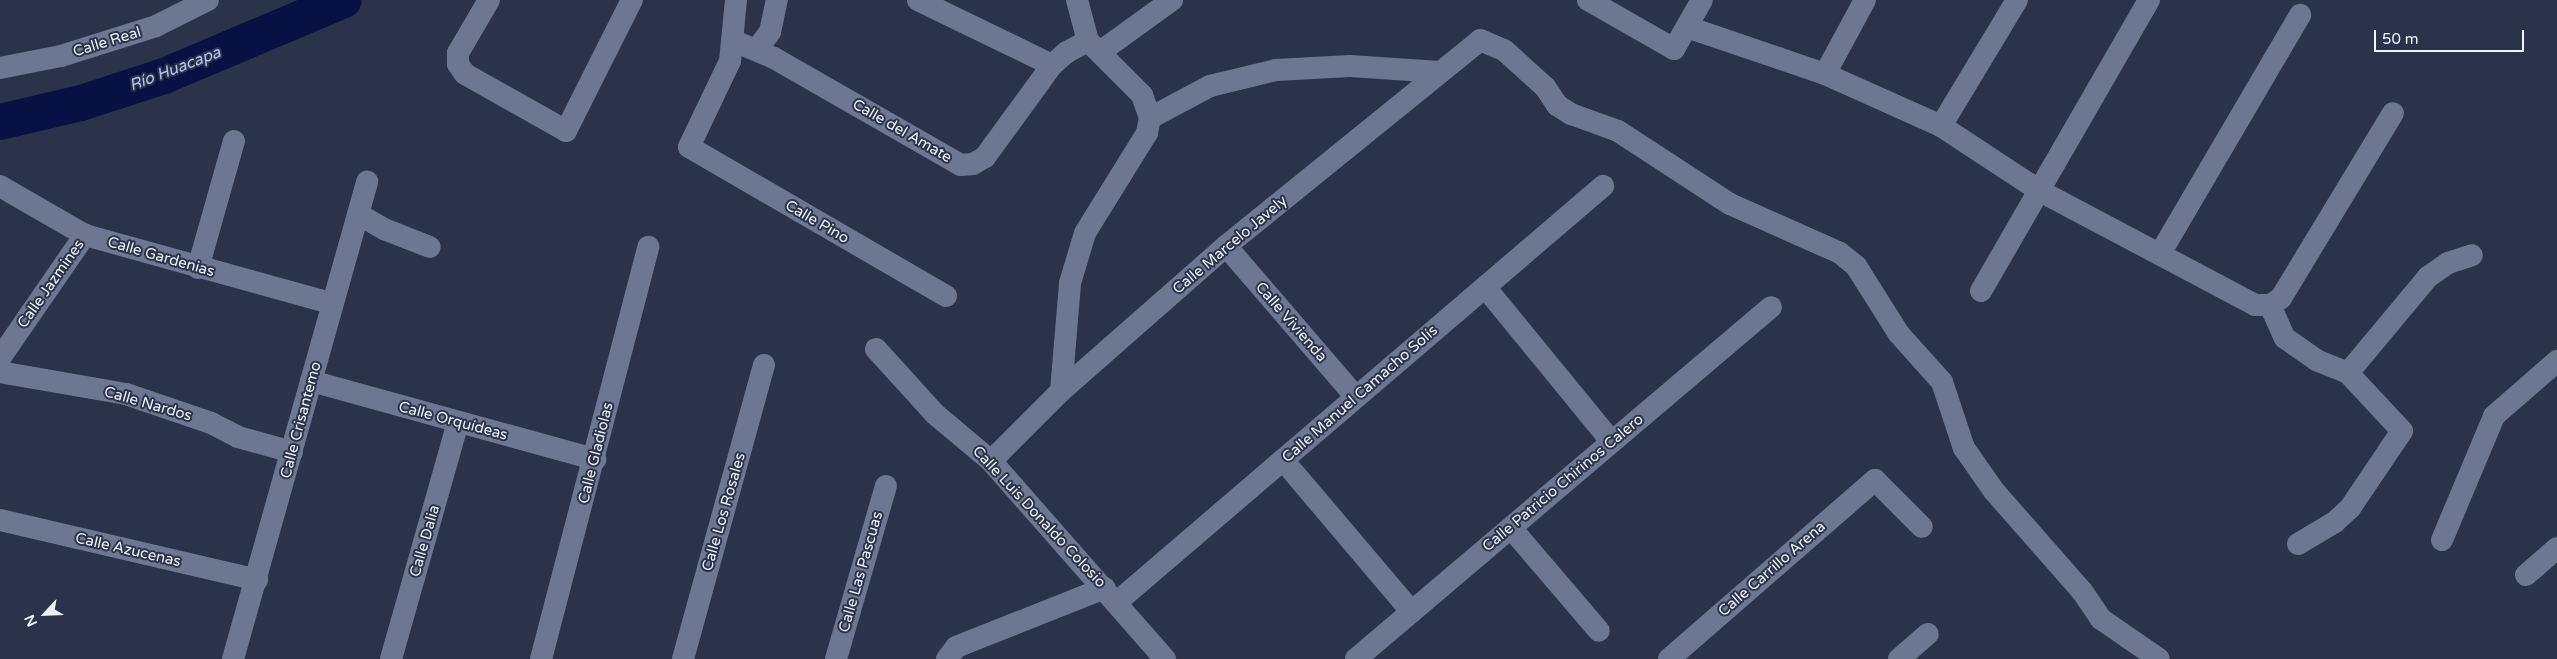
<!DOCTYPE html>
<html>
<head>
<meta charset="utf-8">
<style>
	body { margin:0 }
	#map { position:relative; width:2557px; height:659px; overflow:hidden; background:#2a3349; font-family:"Varela Round",sans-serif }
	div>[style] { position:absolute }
	.river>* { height:36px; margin:-18px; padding:0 18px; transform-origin:18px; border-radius:18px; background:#081143 }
	.minor>* { height:22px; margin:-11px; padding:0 11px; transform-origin:11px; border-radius:11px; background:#6d7791 }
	span { translate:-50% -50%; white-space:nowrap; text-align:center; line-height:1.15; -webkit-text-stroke:4px #2a3349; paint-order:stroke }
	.street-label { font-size:15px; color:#eef2fe }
	.water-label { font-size:16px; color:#b1c4f7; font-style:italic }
	.north { position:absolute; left:20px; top:589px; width:50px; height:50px; -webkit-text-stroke:4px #2a3349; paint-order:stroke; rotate:245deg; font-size:14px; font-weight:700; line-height:20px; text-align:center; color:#eef2fe }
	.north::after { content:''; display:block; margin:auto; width:18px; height:22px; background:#eef2fe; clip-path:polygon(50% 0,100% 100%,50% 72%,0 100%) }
	.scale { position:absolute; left:2374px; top:30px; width:150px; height:22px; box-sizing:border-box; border:2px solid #eef2fe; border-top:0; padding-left:6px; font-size:15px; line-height:18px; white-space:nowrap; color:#eef2fe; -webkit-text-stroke:4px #2a3349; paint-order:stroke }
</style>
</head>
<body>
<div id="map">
	<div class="river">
		<i style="left:0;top:122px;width:83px;rotate:-13.2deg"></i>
		<i style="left:81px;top:103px;width:87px;rotate:-18deg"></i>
		<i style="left:164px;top:76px;width:195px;rotate:-22.9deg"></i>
	</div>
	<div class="minor">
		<i style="left:489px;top:0;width:61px;rotate:120.3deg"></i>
		<i style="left:458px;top:53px;width:11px;rotate:90deg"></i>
		<i style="left:458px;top:64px;width:12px;rotate:55deg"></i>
		<i style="left:465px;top:74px;width:116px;rotate:29.4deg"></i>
		<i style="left:566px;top:131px;width:147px;rotate:-63.3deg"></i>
		<i style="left:736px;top:0;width:61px;rotate:95.6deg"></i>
		<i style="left:730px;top:61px;width:95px;rotate:115.5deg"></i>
		<i style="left:689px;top:147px;width:297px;rotate:30.1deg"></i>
		<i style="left:918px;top:0;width:149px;rotate:25.9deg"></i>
		<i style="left:1077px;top:0;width:42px;rotate:75deg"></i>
		<i style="left:1588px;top:0;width:99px;rotate:29.7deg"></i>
		<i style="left:1674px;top:49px;width:56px;rotate:-60.3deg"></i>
		<i style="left:1687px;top:27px;width:146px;rotate:18.8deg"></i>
		<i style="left:1825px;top:74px;width:127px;rotate:24.1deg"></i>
		<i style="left:1941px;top:126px;width:118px;rotate:33.3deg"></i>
		<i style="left:2040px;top:191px;width:243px;rotate:27.9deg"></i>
		<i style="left:2255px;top:305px;width:15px"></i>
		<i style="left:2270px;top:305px;width:13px;rotate:-32deg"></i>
		<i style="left:2281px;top:298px;width:216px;rotate:-58.8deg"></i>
		<i style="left:734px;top:41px;width:43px;rotate:23deg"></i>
		<i style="left:774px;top:58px;width:215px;rotate:29.8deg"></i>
		<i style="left:961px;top:165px;width:12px;rotate:-5deg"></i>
		<i style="left:973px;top:164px;width:14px;rotate:-30deg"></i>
		<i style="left:985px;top:157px;width:114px;rotate:-53.9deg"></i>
		<i style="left:1052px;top:65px;width:20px;rotate:-41deg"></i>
		<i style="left:1067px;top:52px;width:24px;rotate:-28deg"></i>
		<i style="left:756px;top:50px;width:23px;rotate:-52deg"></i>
		<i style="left:770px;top:32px;width:33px;rotate:-78deg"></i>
		<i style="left:1100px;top:52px;width:89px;rotate:-35.8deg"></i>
		<i style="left:0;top:68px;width:62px;rotate:-11.1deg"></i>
		<i style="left:61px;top:56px;width:100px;rotate:-17.5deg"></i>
		<i style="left:156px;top:26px;width:58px;rotate:-26.6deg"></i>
		<i style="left:1825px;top:74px;width:84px;rotate:-61.6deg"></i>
		<i style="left:1150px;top:118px;width:68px;rotate:-28.1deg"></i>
		<i style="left:1210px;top:86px;width:68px;rotate:-13.6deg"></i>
		<i style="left:1276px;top:70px;width:74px;rotate:-3.1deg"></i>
		<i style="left:1350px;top:66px;width:90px;rotate:3.8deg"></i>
		<i style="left:1941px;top:126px;width:147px;rotate:-58.9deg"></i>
		<i style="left:0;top:186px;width:98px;rotate:30deg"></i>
		<i style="left:85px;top:235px;width:257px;rotate:15.5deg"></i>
		<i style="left:358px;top:214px;width:30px;rotate:30deg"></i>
		<i style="left:384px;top:229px;width:49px;rotate:21.4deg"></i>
		<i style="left:1226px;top:246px;width:199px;rotate:49.3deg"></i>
		<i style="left:2161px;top:252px;width:275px;rotate:-59.6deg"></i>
		<i style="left:198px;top:268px;width:132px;rotate:-74.2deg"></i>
		<i style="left:1485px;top:287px;width:200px;rotate:50.7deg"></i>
		<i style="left:1981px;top:291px;width:336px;rotate:-60deg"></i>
		<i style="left:2270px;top:305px;width:36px;rotate:66deg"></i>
		<i style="left:2285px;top:338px;width:38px;rotate:35deg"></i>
		<i style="left:2316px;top:360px;width:35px;rotate:22deg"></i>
		<i style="left:2348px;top:373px;width:79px;rotate:47deg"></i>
		<i style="left:2402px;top:431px;width:93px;rotate:124deg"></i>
		<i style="left:2350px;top:508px;width:21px;rotate:137deg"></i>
		<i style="left:2335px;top:522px;width:43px;rotate:149.3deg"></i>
		<i style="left:876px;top:349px;width:88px;rotate:47.8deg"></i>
		<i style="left:935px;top:414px;width:73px;rotate:40deg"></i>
		<i style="left:991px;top:461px;width:264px;rotate:48.7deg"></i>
		<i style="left:0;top:358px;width:150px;rotate:-55.4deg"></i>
		<i style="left:0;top:372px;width:128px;rotate:9.9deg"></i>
		<i style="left:126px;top:394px;width:90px;rotate:18.8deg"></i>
		<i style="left:211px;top:423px;width:30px;rotate:27deg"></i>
		<i style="left:238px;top:437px;width:56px;rotate:15.5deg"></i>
		<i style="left:2348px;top:373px;width:125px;rotate:-50.2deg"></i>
		<i style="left:2428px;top:277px;width:24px;rotate:-35deg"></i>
		<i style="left:2448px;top:263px;width:25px;rotate:-18deg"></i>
		<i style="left:311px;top:381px;width:295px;rotate:15.4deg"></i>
		<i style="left:1061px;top:391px;width:108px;rotate:-85.2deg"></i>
		<i style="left:1070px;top:283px;width:52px;rotate:-73.3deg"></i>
		<i style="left:1085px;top:233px;width:118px;rotate:-58.2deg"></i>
		<i style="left:1147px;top:133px;width:15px;rotate:-79deg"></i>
		<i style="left:1150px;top:118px;width:24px;rotate:-109deg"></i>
		<i style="left:1142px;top:95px;width:76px;rotate:-135deg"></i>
		<i style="left:1283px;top:460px;width:199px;rotate:49.7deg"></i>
		<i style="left:991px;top:461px;width:99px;rotate:-45deg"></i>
		<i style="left:1061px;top:391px;width:220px;rotate:-41.3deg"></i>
		<i style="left:1226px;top:246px;width:327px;rotate:-39deg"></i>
		<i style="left:1480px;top:40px;width:26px;rotate:23deg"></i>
		<i style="left:1504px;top:50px;width:55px;rotate:42.1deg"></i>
		<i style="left:1545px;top:87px;width:22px;rotate:56deg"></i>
		<i style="left:1557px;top:105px;width:17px;rotate:33deg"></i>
		<i style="left:1571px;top:114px;width:50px;rotate:19.9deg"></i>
		<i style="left:1618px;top:131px;width:134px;rotate:33.1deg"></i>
		<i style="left:1730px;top:204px;width:120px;rotate:24deg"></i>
		<i style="left:1840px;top:253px;width:21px;rotate:39deg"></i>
		<i style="left:1856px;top:266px;width:80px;rotate:57.7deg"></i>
		<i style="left:1899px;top:334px;width:64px;rotate:48.1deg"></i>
		<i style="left:1942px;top:382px;width:70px;rotate:71.6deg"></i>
		<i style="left:1964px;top:448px;width:52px;rotate:55.1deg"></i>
		<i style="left:1994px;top:491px;width:133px;rotate:48.7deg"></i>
		<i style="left:2082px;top:591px;width:34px;rotate:56deg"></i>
		<i style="left:2101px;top:619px;width:70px;rotate:34.6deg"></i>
		<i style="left:0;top:520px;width:264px;rotate:13.1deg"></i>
		<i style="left:1511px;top:528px;width:135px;rotate:49.5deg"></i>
		<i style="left:2442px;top:540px;width:134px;rotate:-67.2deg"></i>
		<i style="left:2494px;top:416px;width:84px;rotate:-41.1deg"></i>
		<i style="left:2526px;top:575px;width:41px;rotate:-41.1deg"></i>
		<i style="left:1117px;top:602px;width:640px;rotate:-40.56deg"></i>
		<i style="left:233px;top:659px;width:496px;rotate:-74.3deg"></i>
		<i style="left:391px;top:659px;width:245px;rotate:-74.2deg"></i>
		<i style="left:541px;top:659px;width:426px;rotate:-75.4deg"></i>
		<i style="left:683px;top:659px;width:305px;rotate:-74.6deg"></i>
		<i style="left:836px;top:659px;width:180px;rotate:-73.9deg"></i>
		<i style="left:947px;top:659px;width:15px;rotate:-53deg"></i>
		<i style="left:956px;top:647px;width:160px;rotate:-21.6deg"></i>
		<i style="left:1356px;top:659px;width:544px;rotate:-40.3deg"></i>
		<i style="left:1669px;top:659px;width:273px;rotate:-41deg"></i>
		<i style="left:1875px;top:480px;width:66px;rotate:45deg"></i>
		<i style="left:1899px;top:659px;width:38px;rotate:-41deg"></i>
	</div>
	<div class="street-label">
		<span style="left:107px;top:42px;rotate:-17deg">Calle Real</span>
		<span style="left:902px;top:131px;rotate:30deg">Calle del Amate</span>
		<span style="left:817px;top:222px;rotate:30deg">Calle Pino</span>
		<span style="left:1230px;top:245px;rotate:-40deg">Calle Marcelo Javely</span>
		<span style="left:161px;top:257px;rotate:16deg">Calle Gardenias</span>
		<span style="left:51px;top:284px;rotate:-55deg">Calle Jazmines</span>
		<span style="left:1291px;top:322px;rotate:49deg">Calle Vivienda</span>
		<span style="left:1360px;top:394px;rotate:-41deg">Calle Manuel Camacho Solís</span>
		<span style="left:148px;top:404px;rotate:16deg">Calle Nardos</span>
		<span style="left:301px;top:420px;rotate:-75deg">Calle Crisantemo</span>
		<span style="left:453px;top:421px;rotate:15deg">Calle Orquídeas</span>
		<span style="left:596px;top:453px;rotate:-76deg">Calle Gladiolas</span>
		<span style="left:1563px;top:483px;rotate:-40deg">Calle Patricio Chirinos Calero</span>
		<span style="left:724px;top:512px;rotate:-74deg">Calle Los Rosales</span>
		<span style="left:1039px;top:517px;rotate:47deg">Calle Luis Donaldo Colosio</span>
		<span style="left:425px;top:541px;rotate:-74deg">Calle Dalia</span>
		<span style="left:128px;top:550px;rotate:13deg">Calle Azucenas</span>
		<span style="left:1772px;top:569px;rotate:-41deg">Calle Carrillo Arena</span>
		<span style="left:861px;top:572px;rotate:-74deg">Calle Las Pascuas</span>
	</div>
	<div class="water-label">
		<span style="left:175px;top:69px;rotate:-21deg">Río Huacapa</span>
	</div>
	<div class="north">N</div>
	<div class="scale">50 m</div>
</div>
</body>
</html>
